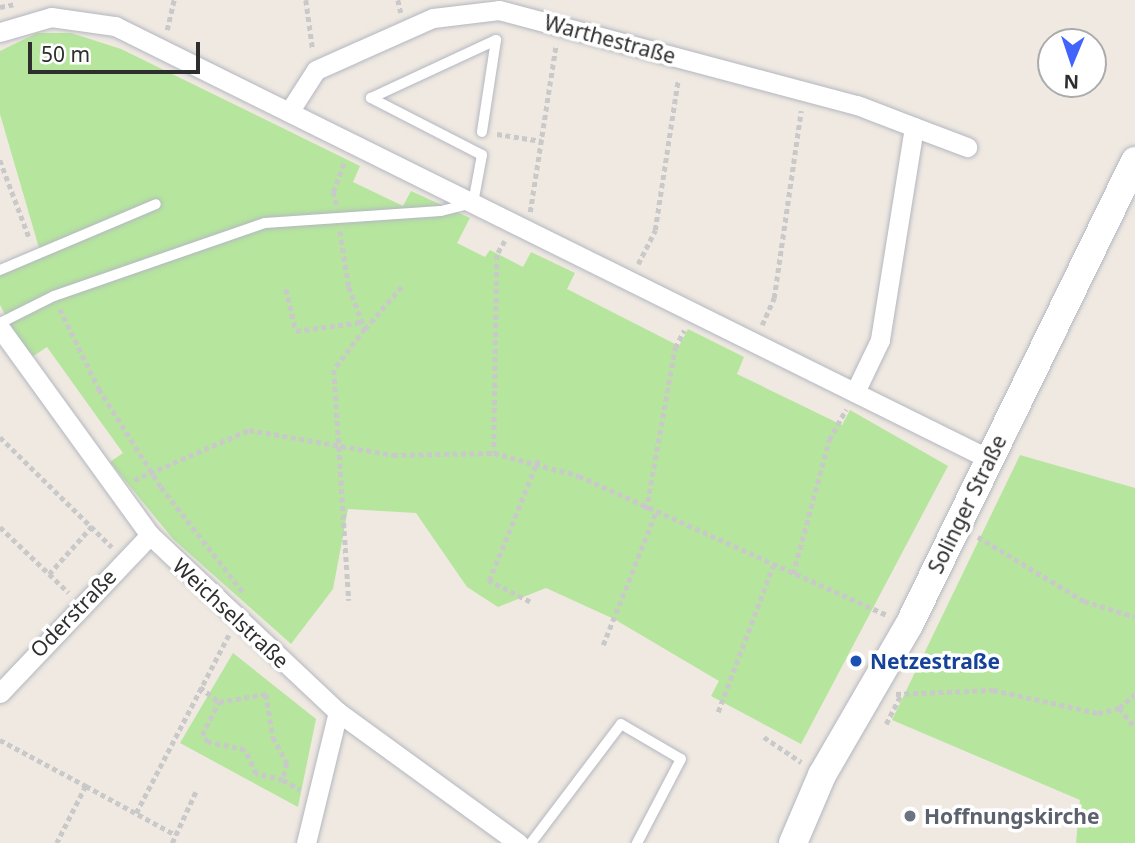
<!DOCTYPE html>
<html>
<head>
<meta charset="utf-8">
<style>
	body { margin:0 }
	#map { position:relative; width:1135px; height:843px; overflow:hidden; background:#efe9e1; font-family:"Noto Sans",sans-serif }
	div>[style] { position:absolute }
	.green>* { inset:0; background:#b6e59e }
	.path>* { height:4.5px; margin-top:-2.25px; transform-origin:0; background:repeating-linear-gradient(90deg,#c9c9c9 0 5px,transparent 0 8.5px) }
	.roads { filter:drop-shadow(0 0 2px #b4b7c1) drop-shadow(0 0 2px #b4b7c1) }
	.lane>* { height:10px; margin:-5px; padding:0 5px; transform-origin:5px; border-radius:5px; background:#fff }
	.street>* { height:19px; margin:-9.5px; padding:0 9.5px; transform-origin:9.5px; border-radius:9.5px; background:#fff }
	.secondary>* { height:28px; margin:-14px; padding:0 14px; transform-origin:14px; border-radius:14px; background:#fff }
	.dots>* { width:19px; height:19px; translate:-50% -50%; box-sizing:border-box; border:4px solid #fff; border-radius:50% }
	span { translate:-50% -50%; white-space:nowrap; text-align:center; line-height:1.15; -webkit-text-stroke:7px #fff; paint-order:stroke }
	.street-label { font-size:21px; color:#2e2e2e }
	.transit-label { font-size:21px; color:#164399; font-weight:700 }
	.left { translate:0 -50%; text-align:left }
	.worship-label { font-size:21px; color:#5b616d; font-weight:700 }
	.north { position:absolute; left:1037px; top:28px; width:70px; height:70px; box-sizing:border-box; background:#fff; border:2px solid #ababab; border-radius:50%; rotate:182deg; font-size:19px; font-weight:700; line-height:28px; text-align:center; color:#2e2e2e }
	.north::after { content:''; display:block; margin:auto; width:24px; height:32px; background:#4264fb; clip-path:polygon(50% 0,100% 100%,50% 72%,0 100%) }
	.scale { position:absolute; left:28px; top:42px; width:172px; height:32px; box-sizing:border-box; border:4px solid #2e2e2e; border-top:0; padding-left:9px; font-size:21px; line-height:24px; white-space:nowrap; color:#2e2e2e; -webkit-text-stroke:5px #fff; paint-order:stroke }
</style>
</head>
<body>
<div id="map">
	<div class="green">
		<i style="clip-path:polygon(37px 33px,71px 33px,121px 49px,360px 166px,353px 182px,403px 206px,411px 191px,470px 218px,457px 243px,485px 257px,490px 250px,523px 267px,531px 252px,575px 273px,567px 289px,679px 346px,688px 329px,744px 357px,737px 374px,842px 425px,850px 410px,948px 466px,801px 744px,711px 696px,719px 681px,614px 619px,546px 588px,498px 607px,467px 587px,416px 513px,348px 509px,333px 589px,291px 644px,173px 539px,110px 462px,123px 453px,47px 347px,29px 359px,0 305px,0 270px,39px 248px,0 114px,0 51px)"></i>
		<i style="clip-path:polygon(1020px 455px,1135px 488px,1135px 843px,1076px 843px,1080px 800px,892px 720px)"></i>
		<i style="clip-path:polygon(233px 653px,316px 719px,298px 807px,180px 743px)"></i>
	</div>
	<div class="path">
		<i style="left:306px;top:0;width:51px;rotate:82.2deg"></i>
		<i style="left:398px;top:0;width:13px;rotate:77deg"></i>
		<i style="left:0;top:7px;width:15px;rotate:-11deg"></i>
		<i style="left:167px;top:30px;width:31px;rotate:-77deg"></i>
		<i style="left:497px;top:134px;width:45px;rotate:9deg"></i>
		<i style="left:0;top:160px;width:85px;rotate:69.4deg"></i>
		<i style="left:336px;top:205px;width:13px;rotate:-103deg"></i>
		<i style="left:333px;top:192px;width:34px;rotate:-69deg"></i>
		<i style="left:530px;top:212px;width:170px;rotate:-81.2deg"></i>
		<i style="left:340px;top:231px;width:57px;rotate:80.9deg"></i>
		<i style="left:349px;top:287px;width:45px;rotate:69.1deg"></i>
		<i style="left:365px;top:329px;width:51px;rotate:127.1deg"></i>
		<i style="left:334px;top:370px;width:231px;rotate:86.3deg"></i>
		<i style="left:505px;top:241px;width:16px;rotate:120deg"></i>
		<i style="left:497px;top:255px;width:198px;rotate:90.9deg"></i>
		<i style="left:494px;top:453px;width:88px;rotate:15.1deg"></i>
		<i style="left:579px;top:476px;width:340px;rotate:24.3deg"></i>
		<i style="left:638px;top:264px;width:38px;rotate:-63deg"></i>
		<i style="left:655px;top:230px;width:153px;rotate:-81.3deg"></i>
		<i style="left:286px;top:289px;width:43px;rotate:76.6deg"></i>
		<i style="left:296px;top:331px;width:67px;rotate:-7.8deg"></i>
		<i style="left:60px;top:309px;width:89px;rotate:64deg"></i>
		<i style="left:99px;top:389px;width:116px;rotate:57.7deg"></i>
		<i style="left:161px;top:487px;width:133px;rotate:52deg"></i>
		<i style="left:762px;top:325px;width:30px;rotate:-66deg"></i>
		<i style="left:774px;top:298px;width:189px;rotate:-81.8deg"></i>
		<i style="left:365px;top:329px;width:57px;rotate:-49.3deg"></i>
		<i style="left:0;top:437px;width:157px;rotate:44.5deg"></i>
		<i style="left:134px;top:480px;width:125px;rotate:-23.5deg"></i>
		<i style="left:249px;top:430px;width:146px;rotate:9.8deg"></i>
		<i style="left:393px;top:455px;width:101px;rotate:-1.1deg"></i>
		<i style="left:646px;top:510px;width:165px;rotate:-79.9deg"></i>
		<i style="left:675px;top:348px;width:20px;rotate:-63deg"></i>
		<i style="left:0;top:527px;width:95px;rotate:43.7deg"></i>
		<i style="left:978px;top:537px;width:124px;rotate:31.1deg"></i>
		<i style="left:1084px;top:601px;width:53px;rotate:17.4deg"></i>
		<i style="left:49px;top:574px;width:64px;rotate:-48.1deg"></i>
		<i style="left:793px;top:574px;width:139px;rotate:-75deg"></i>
		<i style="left:829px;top:440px;width:35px;rotate:-61deg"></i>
		<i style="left:530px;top:602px;width:46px;rotate:-152.9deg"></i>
		<i style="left:489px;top:581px;width:131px;rotate:-68deg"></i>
		<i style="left:603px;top:645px;width:141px;rotate:-68.3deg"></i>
		<i style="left:200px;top:687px;width:24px;rotate:38deg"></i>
		<i style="left:896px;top:694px;width:97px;rotate:-2.4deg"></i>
		<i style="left:993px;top:690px;width:107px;rotate:12.4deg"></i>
		<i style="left:1098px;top:713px;width:22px;rotate:-13deg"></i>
		<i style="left:1119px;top:708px;width:21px;rotate:-41deg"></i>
		<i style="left:1119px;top:708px;width:25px;rotate:50deg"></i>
		<i style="left:718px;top:712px;width:156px;rotate:-69.4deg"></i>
		<i style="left:886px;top:724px;width:33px;rotate:-63deg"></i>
		<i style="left:764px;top:737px;width:45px;rotate:34deg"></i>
		<i style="left:0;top:740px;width:98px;rotate:28.1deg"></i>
		<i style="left:86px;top:786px;width:64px;rotate:117deg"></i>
		<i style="left:283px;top:780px;width:28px;rotate:-167deg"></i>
		<i style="left:256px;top:774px;width:26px;rotate:-115deg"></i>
		<i style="left:245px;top:750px;width:38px;rotate:-168deg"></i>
		<i style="left:208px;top:742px;width:9px;rotate:-131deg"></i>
		<i style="left:202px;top:735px;width:37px;rotate:-63deg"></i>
		<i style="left:219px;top:702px;width:48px;rotate:-9.7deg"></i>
		<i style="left:266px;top:694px;width:44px;rotate:80.8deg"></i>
		<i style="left:273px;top:737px;width:30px;rotate:62deg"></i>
		<i style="left:287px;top:763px;width:17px;rotate:103deg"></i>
		<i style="left:283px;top:780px;width:20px;rotate:30deg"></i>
		<i style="left:86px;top:786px;width:100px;rotate:28.6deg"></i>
		<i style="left:136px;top:813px;width:202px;rotate:-62.5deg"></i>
		<i style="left:172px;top:843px;width:57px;rotate:-65.2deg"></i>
	</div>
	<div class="roads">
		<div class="lane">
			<i style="left:0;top:270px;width:169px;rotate:-22.9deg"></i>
			<i style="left:0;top:323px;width:60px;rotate:-26.6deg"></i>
			<i style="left:54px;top:296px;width:223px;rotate:-19.1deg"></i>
			<i style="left:265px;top:223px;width:176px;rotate:-3.9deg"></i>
			<i style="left:441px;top:211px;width:33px;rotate:-14deg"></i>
			<i style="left:473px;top:203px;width:49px;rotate:-79.4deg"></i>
			<i style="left:482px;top:155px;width:125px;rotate:-152.8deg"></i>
			<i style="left:371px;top:98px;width:138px;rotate:-24.9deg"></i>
			<i style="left:496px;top:40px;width:93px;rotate:98.7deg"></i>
			<i style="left:531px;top:843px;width:149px;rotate:-52.9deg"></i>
			<i style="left:621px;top:724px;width:69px;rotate:30.3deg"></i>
			<i style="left:681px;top:759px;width:95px;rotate:117.6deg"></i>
		</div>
		<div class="street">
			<i style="left:0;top:32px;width:53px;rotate:-16.4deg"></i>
			<i style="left:51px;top:17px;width:65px;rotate:8deg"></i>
			<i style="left:115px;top:26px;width:975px;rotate:26.35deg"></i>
			<i style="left:289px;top:112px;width:50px;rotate:-57.3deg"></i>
			<i style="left:316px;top:70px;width:128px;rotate:-24deg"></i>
			<i style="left:433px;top:18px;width:66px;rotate:-6.9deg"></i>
			<i style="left:499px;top:10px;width:370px;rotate:14.9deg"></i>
			<i style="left:857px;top:105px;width:61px;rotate:21.1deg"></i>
			<i style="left:914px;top:127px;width:216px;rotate:99.1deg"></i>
			<i style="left:880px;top:340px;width:58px;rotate:115.7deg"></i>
			<i style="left:914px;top:127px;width:57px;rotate:20.7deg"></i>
			<i style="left:0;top:328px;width:256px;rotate:54.1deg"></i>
			<i style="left:150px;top:535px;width:258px;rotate:43.3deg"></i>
			<i style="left:338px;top:712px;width:223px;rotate:36deg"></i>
			<i style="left:0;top:693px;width:218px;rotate:-46.5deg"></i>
			<i style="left:306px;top:843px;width:135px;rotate:-76.3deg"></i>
		</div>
		<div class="secondary">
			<i style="left:793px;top:843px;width:74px;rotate:-66.9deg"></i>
			<i style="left:822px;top:775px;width:173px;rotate:-59.9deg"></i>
			<i style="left:909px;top:625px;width:516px;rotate:-64.03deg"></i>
		</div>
	</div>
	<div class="dots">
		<i style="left:856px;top:661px;background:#1a4fb4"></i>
		<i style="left:910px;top:816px;background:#6b7280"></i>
	</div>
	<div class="street-label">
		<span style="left:610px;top:39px;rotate:15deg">Warthestraße</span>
		<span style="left:967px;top:504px;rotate:-64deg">Solinger Straße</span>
		<span style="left:73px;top:613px;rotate:-46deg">Oderstraße</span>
		<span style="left:231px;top:613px;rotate:43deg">Weichselstraße</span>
	</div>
	<div class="transit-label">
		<span class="left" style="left:870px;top:661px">Netzestraße</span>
	</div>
	<div class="worship-label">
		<span class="left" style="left:924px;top:816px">Hoffnungskirche</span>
	</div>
	<div class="north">N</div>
	<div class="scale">50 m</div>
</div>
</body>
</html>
